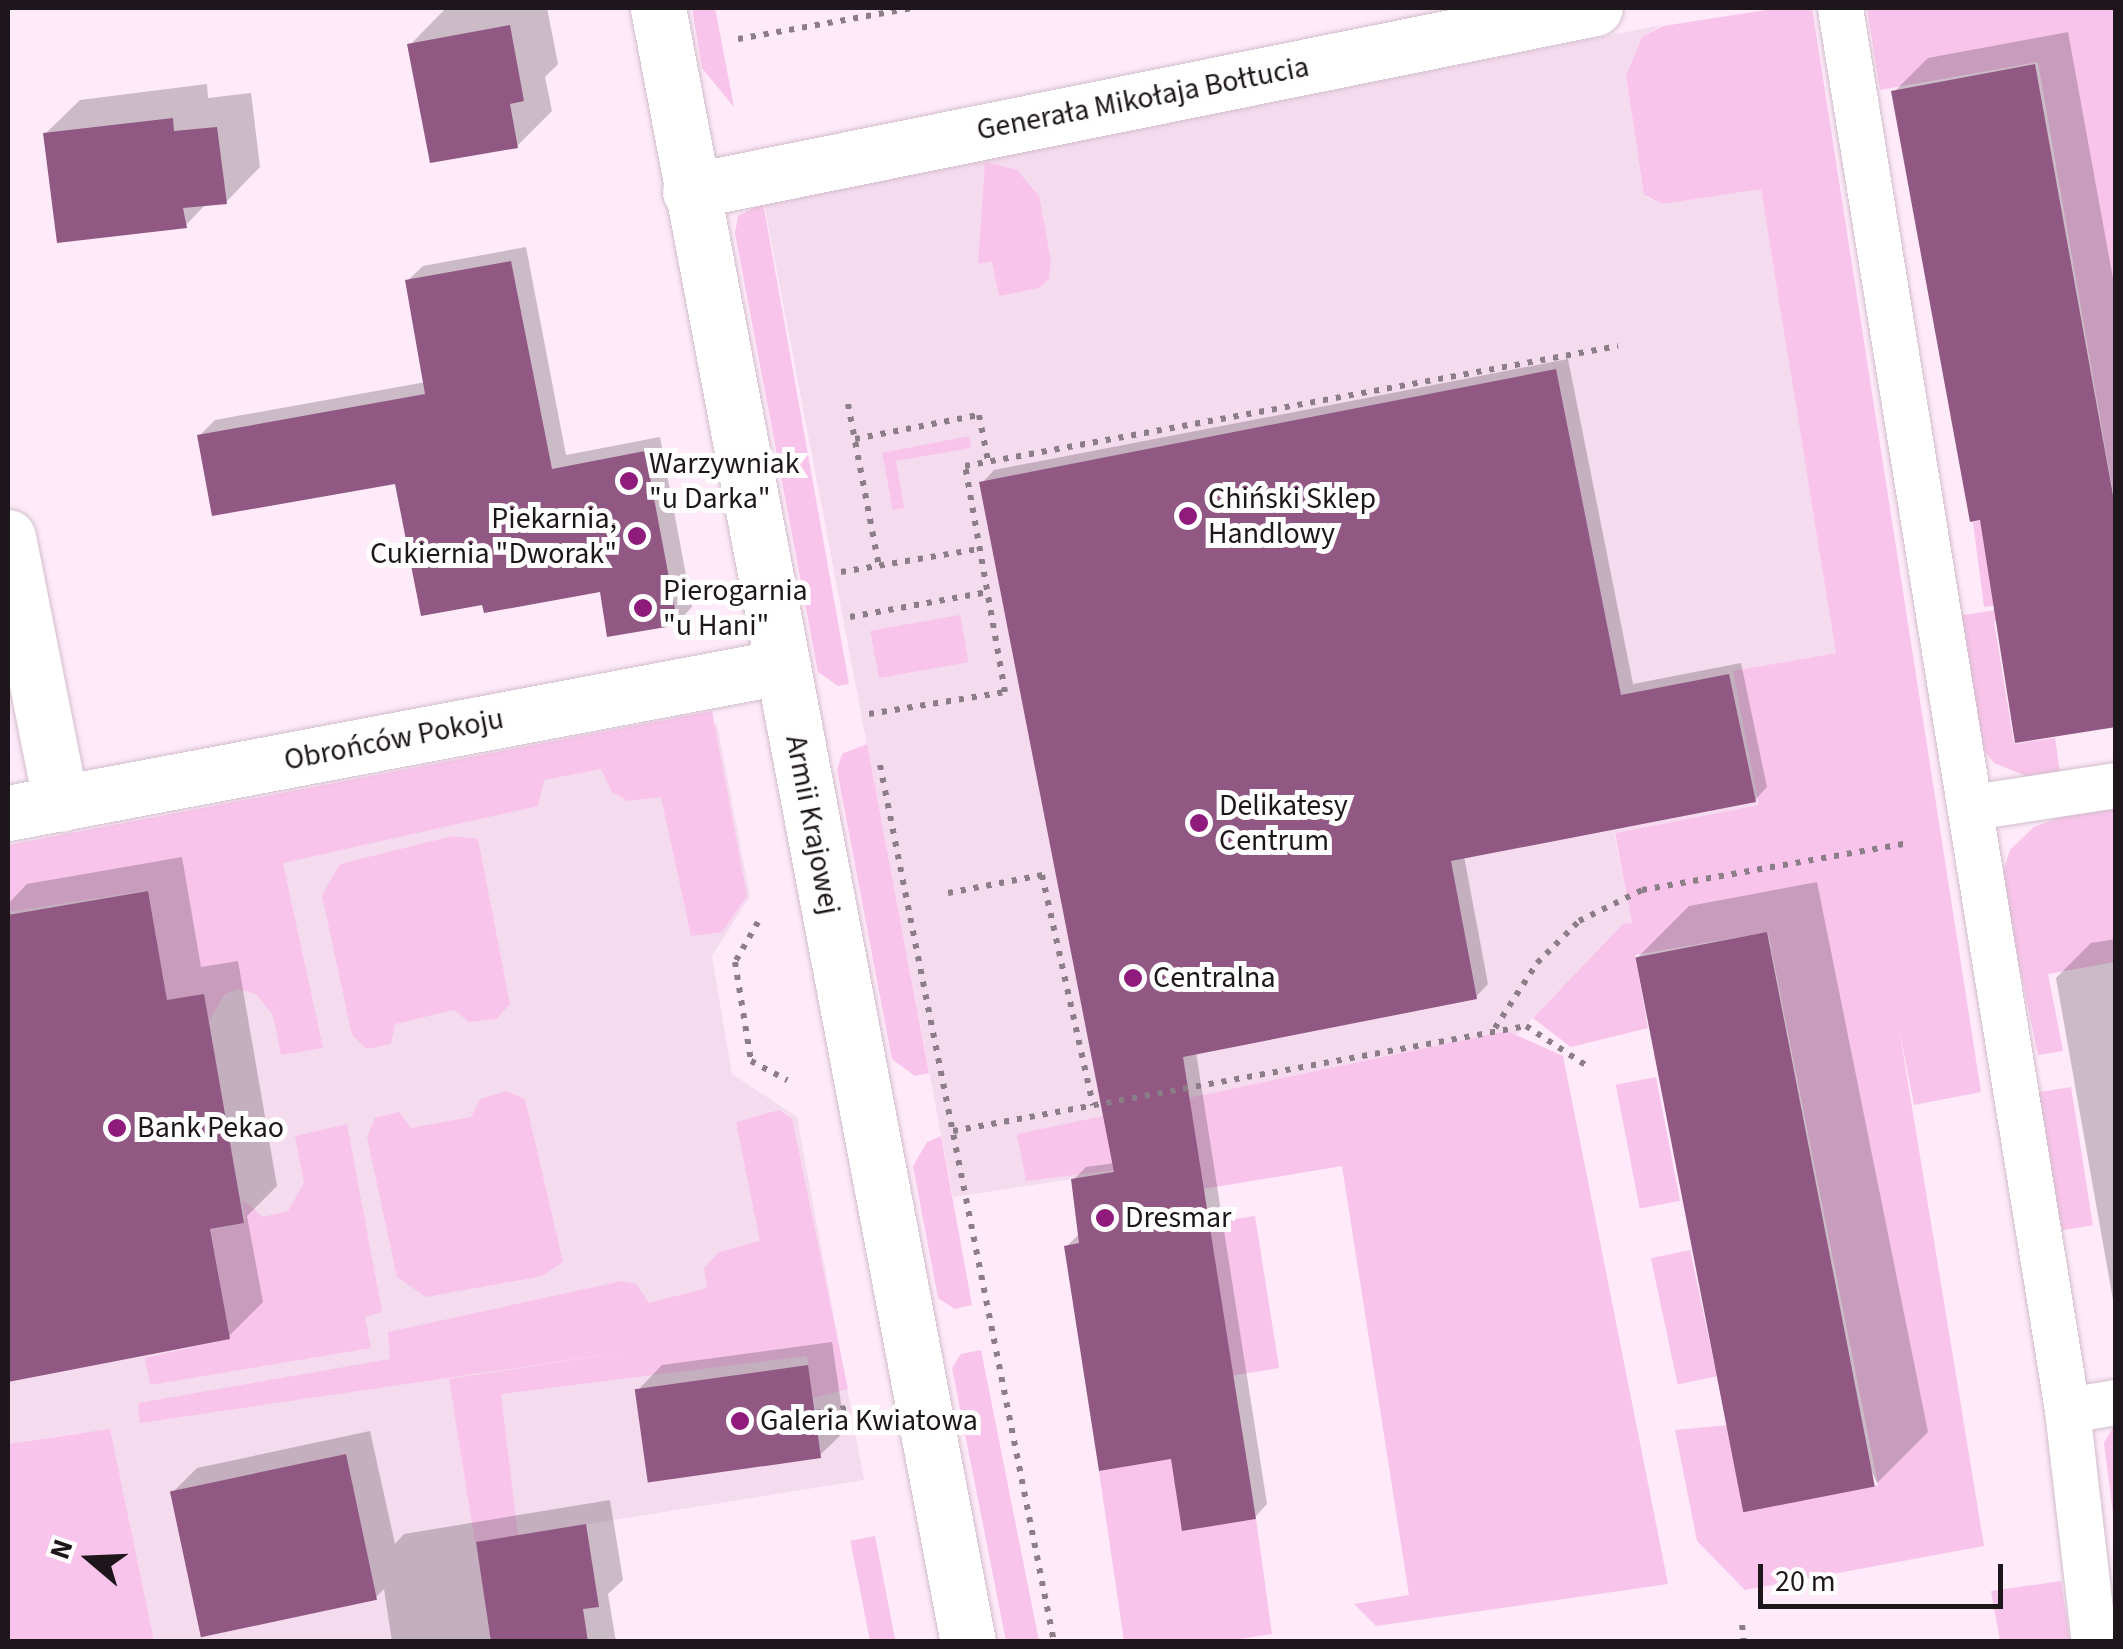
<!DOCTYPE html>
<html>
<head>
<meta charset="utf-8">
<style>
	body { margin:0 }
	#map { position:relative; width:2123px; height:1649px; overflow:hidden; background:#feeaf8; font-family:"Source Sans 3",sans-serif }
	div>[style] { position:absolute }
	.built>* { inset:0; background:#f5dbee }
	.green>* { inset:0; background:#f9c4eb; transform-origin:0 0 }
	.shadow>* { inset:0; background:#0003 }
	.building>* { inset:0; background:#925884; transform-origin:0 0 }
	.path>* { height:6px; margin-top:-3px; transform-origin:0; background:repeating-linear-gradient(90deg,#8b7e87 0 5px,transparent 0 13px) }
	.roads { filter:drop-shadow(0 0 2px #d1becc) drop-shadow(0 0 2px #d1becc) }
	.lane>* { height:45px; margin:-22.5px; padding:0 22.5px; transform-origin:22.5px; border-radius:22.5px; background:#fff }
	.street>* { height:55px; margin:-27.5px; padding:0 27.5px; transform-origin:27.5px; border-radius:27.5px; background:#fff }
	.dots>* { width:28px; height:28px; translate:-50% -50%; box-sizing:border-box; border:5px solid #fefefe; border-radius:50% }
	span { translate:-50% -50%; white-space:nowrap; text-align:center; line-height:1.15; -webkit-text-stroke:10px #fefefe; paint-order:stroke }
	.street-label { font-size:30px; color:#1d161b }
	.poi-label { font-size:30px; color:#1d161b }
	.left { translate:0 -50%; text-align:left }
	.right { translate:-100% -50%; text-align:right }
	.frame { position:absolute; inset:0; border:10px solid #1d161b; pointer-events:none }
	.north { position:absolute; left:40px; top:1509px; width:100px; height:100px; -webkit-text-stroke:8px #fefefe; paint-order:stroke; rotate:289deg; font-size:28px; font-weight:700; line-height:40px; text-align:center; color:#1d161b }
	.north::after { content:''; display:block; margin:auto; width:35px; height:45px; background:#1d161b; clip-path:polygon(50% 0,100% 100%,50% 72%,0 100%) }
	.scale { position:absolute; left:1758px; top:1564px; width:245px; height:45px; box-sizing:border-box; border:5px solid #1d161b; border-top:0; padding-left:12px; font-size:30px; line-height:35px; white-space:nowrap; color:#1d161b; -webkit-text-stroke:8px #fefefe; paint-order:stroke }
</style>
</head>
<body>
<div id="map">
	<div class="built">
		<i style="clip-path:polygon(1662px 25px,1642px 37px,1626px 76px,1644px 196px,1663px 204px,1761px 188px,1837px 653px,1734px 671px,1760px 805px,1614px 833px,1632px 923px,1623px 925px,1497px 1055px,1112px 1173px,953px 1197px,764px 203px)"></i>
		<i style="clip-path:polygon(717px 724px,750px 896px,712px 956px,732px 1074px,797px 1117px,864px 1480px,476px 1542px,491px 1641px,154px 1642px,79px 1433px,8px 1444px,8px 854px)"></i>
	</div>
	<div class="green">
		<i style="clip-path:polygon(692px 8px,715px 8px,734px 107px,702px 68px)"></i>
		<i style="clip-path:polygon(1779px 8px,1812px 8px,1981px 1092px,1914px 1105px,1899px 1028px,1984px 1546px,1745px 1590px,1697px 1541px,1675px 1430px,1729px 1425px,1746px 1510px,1878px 1485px,1768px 932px,1635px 955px,1648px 1028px,1571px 1047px,1533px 1018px,1623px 924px,1632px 923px,1615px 833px,1759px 805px,1733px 671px,1836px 653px,1761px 189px,1663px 204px,1644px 195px,1626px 76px,1642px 37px,1663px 26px)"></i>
		<i style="clip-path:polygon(1867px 8px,2115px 8px,2115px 587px,1984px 607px,1973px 522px,2114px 497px,2038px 62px,1880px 90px)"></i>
		<i style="clip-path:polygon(985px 162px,1017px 170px,1039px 196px,1051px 261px,1049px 279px,1039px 288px,999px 296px,992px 261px,978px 264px)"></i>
		<i style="clip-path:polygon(763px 203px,849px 684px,838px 686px,818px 672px,735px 233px,738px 216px)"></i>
		<i style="clip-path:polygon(969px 436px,971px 448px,896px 461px,904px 508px,893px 510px,882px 453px)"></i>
		<i style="clip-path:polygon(2115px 591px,2115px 601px,1994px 621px,2014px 744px,2055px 738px,2060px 773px,2031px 778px,1994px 763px,1980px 745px,1958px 616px)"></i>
		<i style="left:960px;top:615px;width:48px;height:91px;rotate:80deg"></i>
		<i style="clip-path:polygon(712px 711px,747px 896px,722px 932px,691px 936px,661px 797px,628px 801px,612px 792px,601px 769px,544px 780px,538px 806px,283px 863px,323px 1048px,281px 1055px,273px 1015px,256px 994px,237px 989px,224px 995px,209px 1021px,203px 995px,167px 1000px,148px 890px,8px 912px,8px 845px)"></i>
		<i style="clip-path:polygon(867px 744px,929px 1073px,915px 1076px,892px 1059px,837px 770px,842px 754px)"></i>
		<i style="clip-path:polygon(2115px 809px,2115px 962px,2048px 974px,2063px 1051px,2038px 1055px,2001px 878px,2010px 850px,2034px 827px,2066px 815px)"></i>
		<i style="clip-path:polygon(453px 836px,478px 839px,510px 1004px,496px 1019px,469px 1022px,454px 1010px,395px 1024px,391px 1044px,367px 1049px,352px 1035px,322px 895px,340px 864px)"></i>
		<i style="clip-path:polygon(1507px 1031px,1563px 1056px,1668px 1584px,1376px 1626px,1354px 1604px,1409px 1595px,1342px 1166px,1203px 1189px,1198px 1160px,1026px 1181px,1017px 1134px)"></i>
		<i style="left:1656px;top:1077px;width:126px;height:41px;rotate:79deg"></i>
		<i style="left:2071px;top:1087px;width:140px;height:33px;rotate:81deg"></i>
		<i style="clip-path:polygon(506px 1091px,525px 1099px,563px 1262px,542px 1276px,426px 1297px,397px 1277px,367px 1137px,375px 1118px,399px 1112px,411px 1128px,471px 1117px,480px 1099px)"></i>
		<i style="clip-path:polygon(779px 1110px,792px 1119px,848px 1389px,813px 1398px,807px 1356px,501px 1394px,518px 1536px,475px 1542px,449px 1379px,651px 1348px,140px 1423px,138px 1403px,390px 1359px,388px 1332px,622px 1281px,636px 1284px,649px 1303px,707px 1288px,704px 1268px,719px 1252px,760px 1241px,736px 1122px)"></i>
		<i style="clip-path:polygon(347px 1124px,382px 1312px,365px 1317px,371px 1348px,150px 1385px,145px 1358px,229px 1339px,211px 1230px,245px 1223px,243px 1200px,263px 1217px,288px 1211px,304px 1183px,295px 1136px)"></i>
		<i style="clip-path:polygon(941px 1136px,972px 1305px,955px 1309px,938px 1298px,913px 1166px,927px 1142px)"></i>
		<i style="left:1255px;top:1216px;width:154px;height:47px;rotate:81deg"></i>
		<i style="left:1690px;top:1250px;width:129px;height:40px;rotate:78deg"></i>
		<i style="clip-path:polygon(981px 1350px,1039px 1641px,1006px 1641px,952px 1368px,961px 1354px)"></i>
		<i style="clip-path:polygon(2115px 1424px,2115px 1529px,2104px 1443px)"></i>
		<i style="clip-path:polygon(110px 1429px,154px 1641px,8px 1641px,8px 1444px)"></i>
		<i style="clip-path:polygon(1171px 1459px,1183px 1531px,1256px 1519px,1272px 1634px,1227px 1641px,1124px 1641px,1099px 1471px)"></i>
		<i style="left:875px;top:1536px;width:107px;height:25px;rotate:79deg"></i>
		<i style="clip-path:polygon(2061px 1581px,2070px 1641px,2000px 1641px,1991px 1591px)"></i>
	</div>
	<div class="shadow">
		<i style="clip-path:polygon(547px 8px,558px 64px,545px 77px,552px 111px,517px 146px,410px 45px,444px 10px)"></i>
		<i style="clip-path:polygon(2068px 32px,2116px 295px,2116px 724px,1982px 517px,1894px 92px,1928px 58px)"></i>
		<i style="clip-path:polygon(207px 84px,208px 98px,251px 93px,260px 167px,226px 202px,207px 203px,186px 225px,45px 134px,80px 100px)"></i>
		<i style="clip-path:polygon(526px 247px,566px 455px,660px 437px,692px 607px,677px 623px,397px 481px,199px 436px,215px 420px,426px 382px,407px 281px,423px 266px)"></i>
		<i style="clip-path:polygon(1568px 359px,1633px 684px,1741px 663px,1767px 787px,1755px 800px,1464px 856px,1488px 984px,1476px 997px,1196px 1052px,1267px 1504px,1255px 1517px,1173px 1456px,1066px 1247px,1079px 1234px,1073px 1180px,1086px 1167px,1115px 1163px,982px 483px,994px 470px)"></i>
		<i style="clip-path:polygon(182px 857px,201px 967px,238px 961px,277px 1186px,247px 1216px,263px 1302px,229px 1336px,8px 1378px,8px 904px,27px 884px)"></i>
		<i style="clip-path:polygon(1817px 882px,1928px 1432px,1877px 1483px,1638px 957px,1689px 906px)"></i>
		<i style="clip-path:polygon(2116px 939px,2116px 1317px,2056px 978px,2091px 943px)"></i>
		<i style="clip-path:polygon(832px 1342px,845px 1431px,820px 1455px,638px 1390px,662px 1365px)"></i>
		<i style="clip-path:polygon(370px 1431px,395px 1544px,404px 1534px,610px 1500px,623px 1580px,608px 1594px,616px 1642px,392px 1642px,384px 1589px,376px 1597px,173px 1492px,197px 1468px)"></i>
	</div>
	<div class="building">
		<i style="clip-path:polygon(510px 25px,524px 101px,510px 104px,518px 148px,430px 163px,407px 44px)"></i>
		<i style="clip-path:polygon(2035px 64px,2116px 512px,2116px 727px,2015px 743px,1980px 520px,1970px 522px,1891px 91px)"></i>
		<i style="clip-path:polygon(173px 118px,174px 131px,217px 127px,227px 204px,183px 208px,187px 228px,57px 243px,43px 133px)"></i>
		<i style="clip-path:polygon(511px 261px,552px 469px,645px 451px,678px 625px,607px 637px,600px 592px,484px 613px,482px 605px,421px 616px,395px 484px,212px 516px,197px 435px,425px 394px,405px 280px)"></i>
		<i style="clip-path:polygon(1556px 369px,1621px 695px,1729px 674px,1756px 802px,1451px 861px,1477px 999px,1183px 1057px,1256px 1519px,1182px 1531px,1171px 1459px,1099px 1471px,1064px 1246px,1079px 1243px,1071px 1179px,1114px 1172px,979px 482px)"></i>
		<i style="clip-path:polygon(148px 891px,167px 1000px,204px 994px,244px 1223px,210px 1229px,230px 1339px,8px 1382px,8px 915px)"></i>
		<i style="left:1767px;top:932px;width:565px;height:134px;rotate:79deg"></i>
		<i style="left:808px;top:1365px;width:94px;height:175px;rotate:82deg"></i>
		<i style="left:346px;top:1454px;width:149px;height:180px;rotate:78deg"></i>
		<i style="clip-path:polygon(586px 1524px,599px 1607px,583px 1609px,588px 1642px,491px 1642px,476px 1542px)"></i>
	</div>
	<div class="path">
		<i style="left:738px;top:39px;width:177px;rotate:-10.1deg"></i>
		<i style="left:848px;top:404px;width:165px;rotate:79.2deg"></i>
		<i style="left:855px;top:439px;width:126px;rotate:-11deg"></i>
		<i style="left:979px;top:415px;width:47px;rotate:78.9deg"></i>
		<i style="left:841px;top:572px;width:140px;rotate:-9.5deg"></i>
		<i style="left:850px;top:617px;width:140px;rotate:-10.3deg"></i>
		<i style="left:869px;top:714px;width:138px;rotate:-9.2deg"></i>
		<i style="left:1005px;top:692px;width:230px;rotate:-100deg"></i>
		<i style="left:965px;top:466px;width:664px;rotate:-10.41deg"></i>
		<i style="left:880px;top:765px;width:894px;rotate:78.78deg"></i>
		<i style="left:948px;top:893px;width:96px;rotate:-10.8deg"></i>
		<i style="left:1042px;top:875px;width:236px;rotate:77.5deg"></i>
		<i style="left:758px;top:922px;width:46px;rotate:119.9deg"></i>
		<i style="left:735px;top:962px;width:100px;rotate:80.8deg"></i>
		<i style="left:751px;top:1061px;width:41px;rotate:27.8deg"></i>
		<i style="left:1495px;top:1028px;width:77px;rotate:-57.1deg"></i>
		<i style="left:1537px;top:963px;width:59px;rotate:-45deg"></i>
		<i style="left:1579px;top:921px;width:70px;rotate:-26.2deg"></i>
		<i style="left:1642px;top:890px;width:271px;rotate:-10deg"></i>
		<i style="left:953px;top:1131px;width:583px;rotate:-10.38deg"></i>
		<i style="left:1526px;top:1026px;width:73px;rotate:33.3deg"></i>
		<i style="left:815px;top:1413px;width:38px;rotate:-9deg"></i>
		<i style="left:1742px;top:1625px;width:17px;rotate:83deg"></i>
	</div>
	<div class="roads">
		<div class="lane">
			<i style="left:1840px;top:8px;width:1420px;rotate:80.8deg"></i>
			<i style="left:2067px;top:1410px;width:234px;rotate:83.4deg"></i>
			<i style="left:1972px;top:807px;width:146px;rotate:-8.7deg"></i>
			<i style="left:2067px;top:1410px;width:50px;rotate:-9.3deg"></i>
		</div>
		<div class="street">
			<i style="left:658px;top:8px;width:1663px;rotate:79.26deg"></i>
			<i style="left:690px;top:191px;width:923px;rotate:-11.43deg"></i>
			<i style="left:8px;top:537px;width:272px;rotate:78.8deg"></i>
			<i style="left:8px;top:813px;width:787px;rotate:-10.7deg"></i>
		</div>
	</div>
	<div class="dots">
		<i style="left:629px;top:481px;background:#8f1b7c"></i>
		<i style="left:1188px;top:516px;background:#8f1b7c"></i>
		<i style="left:637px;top:536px;background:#8f1b7c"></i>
		<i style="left:643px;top:608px;background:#8f1b7c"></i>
		<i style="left:1199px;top:823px;background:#8f1b7c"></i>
		<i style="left:1133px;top:978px;background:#8f1b7c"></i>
		<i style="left:117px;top:1128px;background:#8f1b7c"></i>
		<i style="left:1105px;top:1218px;background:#8f1b7c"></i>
		<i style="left:740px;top:1421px;background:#8f1b7c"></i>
	</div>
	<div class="street-label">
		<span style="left:1143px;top:99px;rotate:-11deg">Generała Mikołaja Bołtucia</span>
		<span style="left:394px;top:740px;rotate:-11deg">Obrońców Pokoju</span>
		<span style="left:812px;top:825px;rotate:79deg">Armii Krajowej</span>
	</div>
	<div class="poi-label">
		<span class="left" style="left:649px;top:481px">Warzywniak<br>"u Darka"</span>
		<span class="left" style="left:1208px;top:516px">Chiński Sklep<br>Handlowy</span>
		<span class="right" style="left:617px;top:536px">Piekarnia,<br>Cukiernia "Dworak"</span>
		<span class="left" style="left:663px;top:608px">Pierogarnia<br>"u Hani"</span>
		<span class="left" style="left:1219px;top:823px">Delikatesy<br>Centrum</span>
		<span class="left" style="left:1153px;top:978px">Centralna</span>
		<span class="left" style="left:137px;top:1128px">Bank Pekao</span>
		<span class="left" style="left:1125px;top:1218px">Dresmar</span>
		<span class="left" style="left:760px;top:1421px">Galeria Kwiatowa</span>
	</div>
	<div class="frame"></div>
	<div class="north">N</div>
	<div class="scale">20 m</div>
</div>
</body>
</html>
